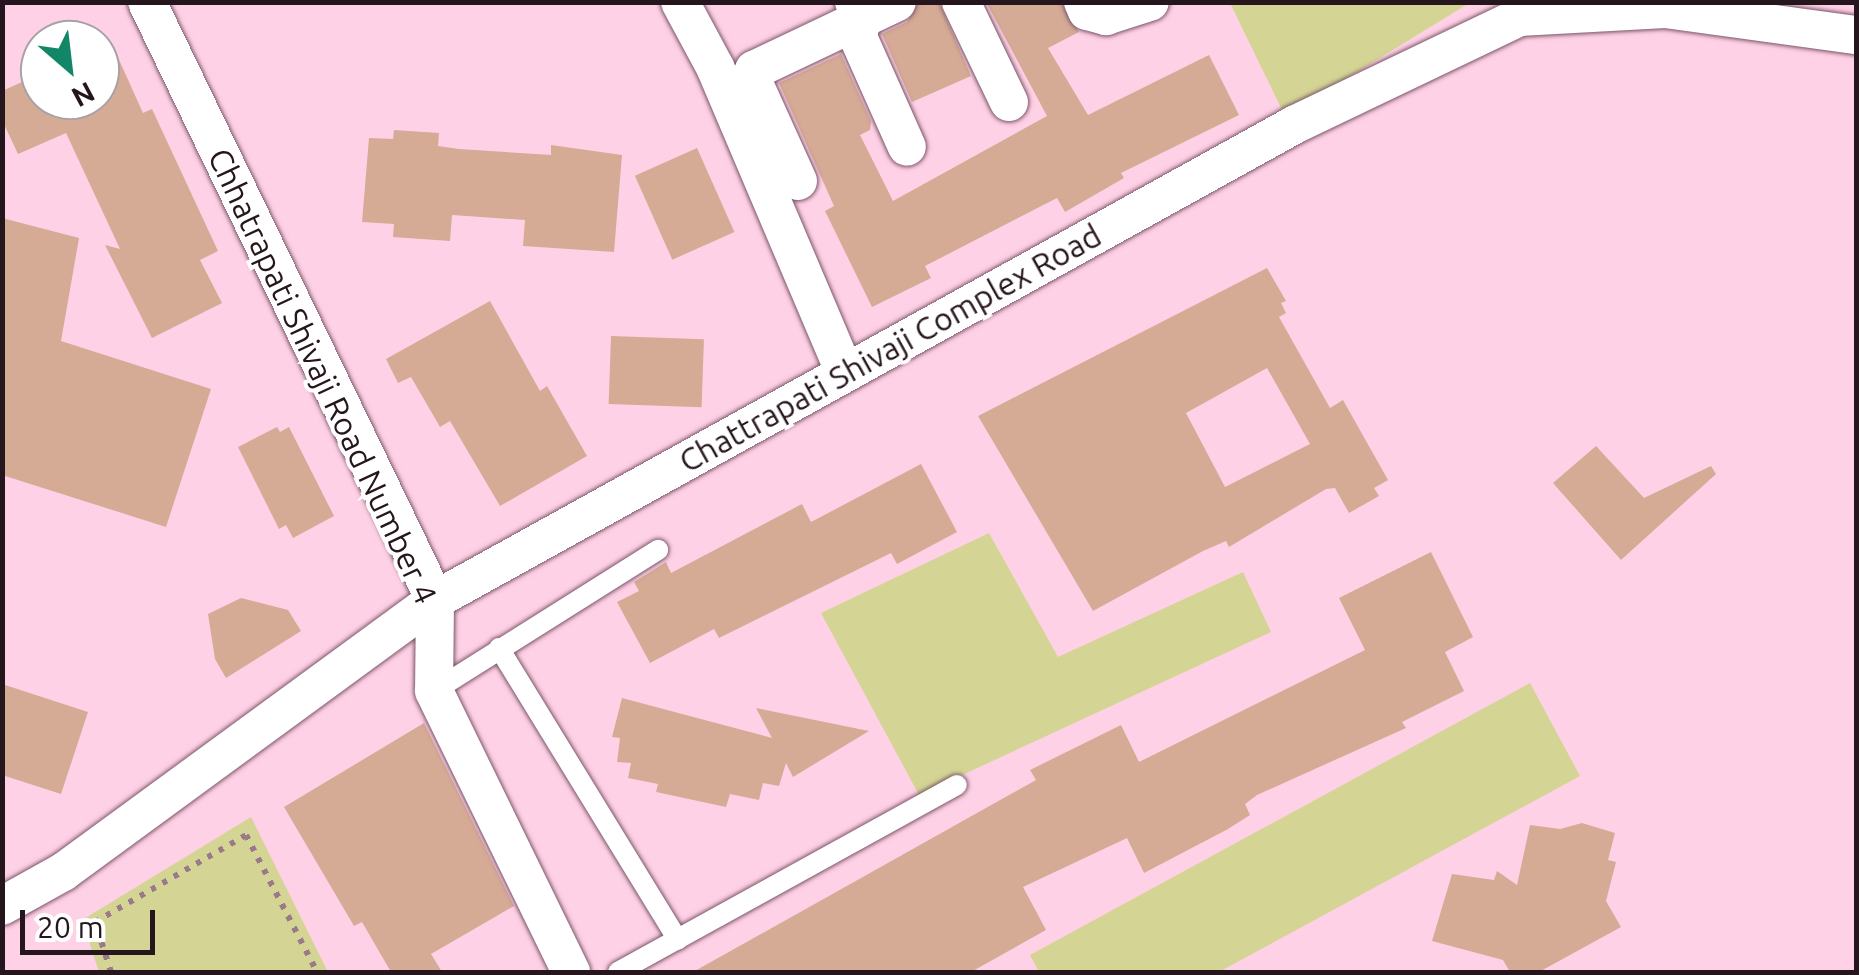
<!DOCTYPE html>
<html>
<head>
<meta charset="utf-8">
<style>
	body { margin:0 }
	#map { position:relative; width:1859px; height:975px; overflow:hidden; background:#ffd1e6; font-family:Ubuntu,sans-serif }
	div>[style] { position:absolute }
	.green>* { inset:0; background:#d4d594 }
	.building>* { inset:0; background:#d5ab96; transform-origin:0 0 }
	.path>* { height:6px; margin-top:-3px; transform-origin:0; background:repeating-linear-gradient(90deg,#9a7a89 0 5px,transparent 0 13px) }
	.roads { filter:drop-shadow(0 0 2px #7c5669) drop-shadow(0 0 2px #7c5669) }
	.service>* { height:20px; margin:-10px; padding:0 10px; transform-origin:10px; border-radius:10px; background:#fff }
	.minor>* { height:38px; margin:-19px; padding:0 19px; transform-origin:19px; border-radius:19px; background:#fff }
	span { translate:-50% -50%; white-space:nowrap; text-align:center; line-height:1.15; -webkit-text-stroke:8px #fff; paint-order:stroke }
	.street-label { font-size:32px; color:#25151d }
	.frame { position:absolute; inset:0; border:5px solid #25151d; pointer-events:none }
	.north { position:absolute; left:20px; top:20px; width:100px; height:100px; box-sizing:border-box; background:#fff; border:2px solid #a8a1a5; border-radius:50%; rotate:152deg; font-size:28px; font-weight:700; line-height:40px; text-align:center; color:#25151d }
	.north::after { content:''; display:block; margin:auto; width:35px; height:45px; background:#118768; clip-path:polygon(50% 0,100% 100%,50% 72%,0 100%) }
	.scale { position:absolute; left:20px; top:910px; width:135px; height:45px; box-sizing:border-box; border:5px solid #25151d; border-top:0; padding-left:12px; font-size:30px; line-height:35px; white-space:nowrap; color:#25151d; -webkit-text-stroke:8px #fff; paint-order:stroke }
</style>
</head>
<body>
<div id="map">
	<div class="green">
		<i style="clip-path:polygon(1471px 2px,1285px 116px,1230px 3px)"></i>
		<i style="clip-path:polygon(989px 533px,1058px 657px,1243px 572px,1271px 632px,919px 795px,821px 613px)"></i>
		<i style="clip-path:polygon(1530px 683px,1580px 776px,1219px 972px,1039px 972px,1030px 955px)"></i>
		<i style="clip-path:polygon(251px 817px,328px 972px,99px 972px,82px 920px)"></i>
	</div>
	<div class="building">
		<i style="clip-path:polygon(919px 2px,939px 2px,971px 76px,912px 102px,882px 34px,907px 22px)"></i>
		<i style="clip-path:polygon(986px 2px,1061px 2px,1079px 32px,1048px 48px,1088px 115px,1209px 55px,1239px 115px,1121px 173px,1124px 178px,1065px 212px,1057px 198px,925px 266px,931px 278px,872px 307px,825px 211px,834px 206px,779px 83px,841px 54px,871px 121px,870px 130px,860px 135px,893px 201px,1047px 116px)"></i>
		<i style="clip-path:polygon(111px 42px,143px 113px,152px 109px,218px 251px,200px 260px,222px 303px,152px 338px,105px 245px,120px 249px,66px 133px,18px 154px,2px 120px,2px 91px,40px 74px,40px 100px,100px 100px,100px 47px)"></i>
		<i style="clip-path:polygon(394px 130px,439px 133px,438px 146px,459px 149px,551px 155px,551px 145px,622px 155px,614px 252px,523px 246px,525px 220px,452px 215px,450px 241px,393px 237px,394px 224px,362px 222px,369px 138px,393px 139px)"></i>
		<i style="left:697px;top:148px;width:92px;height:68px;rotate:66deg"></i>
		<i style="clip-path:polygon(2px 218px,79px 238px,61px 341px,211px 389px,166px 527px,2px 475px)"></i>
		<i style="clip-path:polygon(evenodd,1267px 268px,1286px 301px,1281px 303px,1286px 313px,1279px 317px,1330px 408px,1343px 400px,1388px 480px,1374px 488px,1379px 496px,1349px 513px,1335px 488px,1326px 489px,1229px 547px,1226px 541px,1203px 551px,1093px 611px,978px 416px,1267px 268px,1267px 368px,1310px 444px,1225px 487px,1186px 413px,1267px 368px)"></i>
		<i style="clip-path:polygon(490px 301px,540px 391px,547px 386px,587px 456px,500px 506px,450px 421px,440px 427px,411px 377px,398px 383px,386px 359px)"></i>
		<i style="left:611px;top:336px;width:93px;height:68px;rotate:2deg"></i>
		<i style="clip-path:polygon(277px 427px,280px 432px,289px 427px,334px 516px,293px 538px,286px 525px,279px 529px,238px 447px)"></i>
		<i style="clip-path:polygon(1596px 446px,1644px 498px,1711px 466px,1716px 474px,1621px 560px,1553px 483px)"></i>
		<i style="clip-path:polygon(921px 464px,957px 532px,897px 564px,891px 553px,719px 638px,714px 629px,650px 663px,617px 602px,639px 591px,634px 582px,666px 562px,671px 573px,802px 504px,811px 522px)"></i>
		<i style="clip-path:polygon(1431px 552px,1473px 637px,1445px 652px,1464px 691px,1402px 722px,1406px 728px,1257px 795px,1245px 804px,1250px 815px,1228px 829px,1144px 873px,1127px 838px,1023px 887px,1046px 930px,971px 972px,693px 972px,1036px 780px,1030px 770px,1121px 725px,1139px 762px,1365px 650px,1339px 598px)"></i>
		<i style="clip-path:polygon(241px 598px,288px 610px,301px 631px,226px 678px,215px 659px,208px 614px)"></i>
		<i style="clip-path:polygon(2px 684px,88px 712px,61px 794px,2px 775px)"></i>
		<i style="clip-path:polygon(622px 698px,772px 738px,756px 708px,869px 731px,793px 777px,786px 763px,779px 786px,763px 783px,759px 800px,730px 794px,726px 807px,656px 792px,658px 784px,628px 778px,631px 763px,617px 762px,620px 738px,612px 737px)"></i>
		<i style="clip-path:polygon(424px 723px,514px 906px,431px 954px,442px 972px,391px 972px,362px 922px,354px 926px,284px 807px)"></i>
		<i style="clip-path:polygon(1582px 823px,1615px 833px,1608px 860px,1616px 862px,1606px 901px,1621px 927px,1539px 972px,1510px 972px,1503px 960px,1432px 941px,1452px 874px,1494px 880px,1497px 871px,1517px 885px,1530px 825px,1560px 829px)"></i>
	</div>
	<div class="path">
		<i style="left:111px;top:972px;width:52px;rotate:-107.7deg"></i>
		<i style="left:95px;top:922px;width:174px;rotate:-29.9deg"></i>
		<i style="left:246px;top:835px;width:154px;rotate:62.6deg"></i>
	</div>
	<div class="roads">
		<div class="service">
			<i style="left:499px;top:648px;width:342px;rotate:58.5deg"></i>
			<i style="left:434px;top:691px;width:265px;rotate:-32.2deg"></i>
			<i style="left:618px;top:972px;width:387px;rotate:-28.9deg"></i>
		</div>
		<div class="minor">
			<i style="left:147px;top:2px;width:664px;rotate:64.28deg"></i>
			<i style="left:435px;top:600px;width:91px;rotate:90.6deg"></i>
			<i style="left:434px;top:691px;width:313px;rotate:64deg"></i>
			<i style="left:680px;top:2px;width:74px;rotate:61.7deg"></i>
			<i style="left:715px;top:67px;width:332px;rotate:67deg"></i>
			<i style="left:854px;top:2px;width:18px;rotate:63deg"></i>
			<i style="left:862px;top:18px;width:19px;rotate:102deg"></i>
			<i style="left:858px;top:37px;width:120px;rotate:66deg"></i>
			<i style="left:961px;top:2px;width:111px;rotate:64.4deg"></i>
			<i style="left:1083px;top:2px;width:10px;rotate:66deg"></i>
			<i style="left:1087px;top:11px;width:20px;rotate:15deg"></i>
			<i style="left:1106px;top:16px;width:46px;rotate:-17.7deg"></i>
			<i style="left:798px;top:181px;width:114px;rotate:-114.3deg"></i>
			<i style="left:751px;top:77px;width:8px;rotate:-67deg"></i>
			<i style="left:754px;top:70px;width:158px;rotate:-25.4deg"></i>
			<i style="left:2px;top:906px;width:70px;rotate:-29.1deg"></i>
			<i style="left:63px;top:872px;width:461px;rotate:-36.2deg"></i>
			<i style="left:435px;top:600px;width:982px;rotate:-28.94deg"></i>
			<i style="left:1294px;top:125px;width:250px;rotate:-25.6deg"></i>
			<i style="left:1519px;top:17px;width:146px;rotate:-3.1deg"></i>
			<i style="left:1665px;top:9px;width:193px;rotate:7.8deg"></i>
		</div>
	</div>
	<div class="street-label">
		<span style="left:890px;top:348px;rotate:-29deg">Chattrapati Shivaji Complex Road</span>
		<span style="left:323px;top:376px;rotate:65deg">Chhatrapati Shivaji Road Number 4</span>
	</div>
	<div class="frame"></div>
	<div class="north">N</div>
	<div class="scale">20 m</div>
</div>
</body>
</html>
